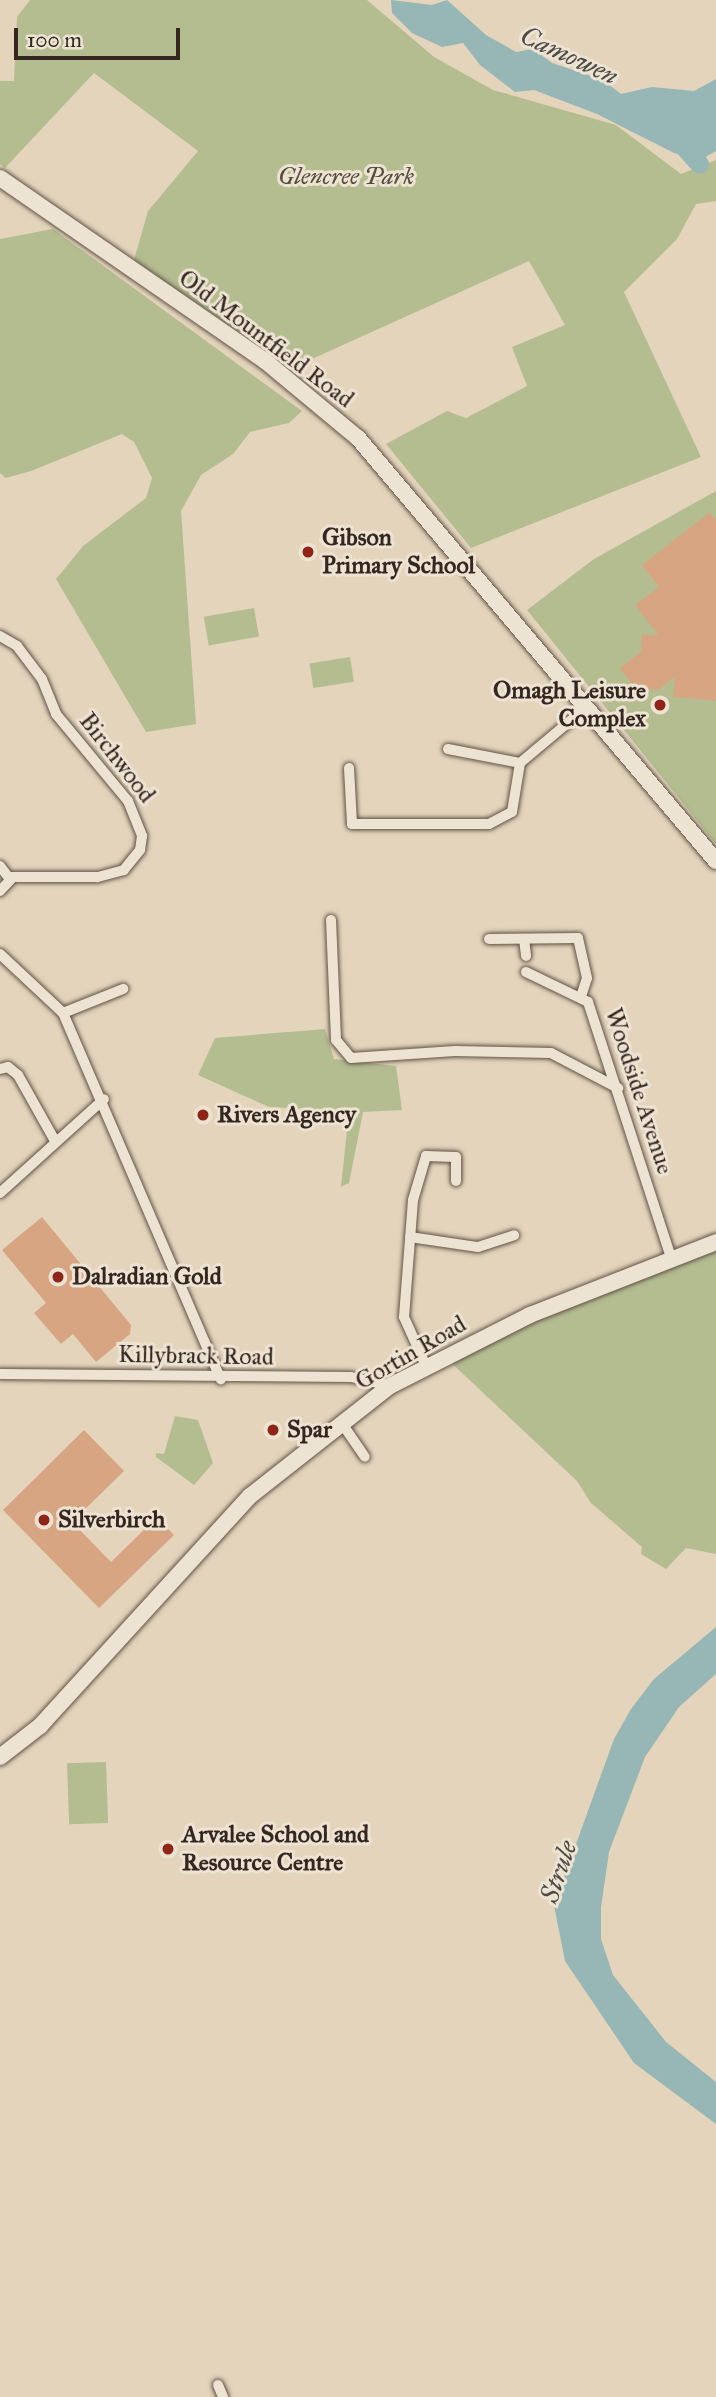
<!DOCTYPE html>
<html>
<head>
<meta charset="utf-8">
<style>
	body { margin:0 }
	#map { position:relative; width:716px; height:2397px; overflow:hidden; background:#e3d4bb; font-family:"IM FELL Great Primer",serif }
	div>[style] { position:absolute }
	.green>* { inset:0; background:#b4bd90; transform-origin:0 0 }
	.water>* { inset:0; background:#96b7b5 }
	.river>* { height:19px; margin:-9.5px; padding:0 9.5px; transform-origin:9.5px; border-radius:9.5px; background:#96b7b5 }
	.building>* { inset:0; background:#d8a583 }
	.roads { filter:drop-shadow(0 0 2px #615247) drop-shadow(0 0 2px #615247) }
	.street>* { height:10px; margin:-5px; padding:0 5px; transform-origin:5px; border-radius:5px; background:#ede3d3 }
	.secondary>* { height:16px; margin:-8px; padding:0 8px; transform-origin:8px; border-radius:8px; background:#ede3d3 }
	.dots>* { width:19px; height:19px; translate:-50% -50%; box-sizing:border-box; border:4px solid #ede3d3; border-radius:50% }
	span { translate:-50% -50%; white-space:nowrap; text-align:center; line-height:1.15; -webkit-text-stroke:6px #ede3d3; paint-order:stroke }
	.park-label { font-size:24px; color:#564c3c; font-style:italic }
	.street-label { font-size:24px; color:#362620 }
	.poi-label { font-size:24px; color:#362620; font-weight:700 }
	.left { translate:0 -50%; text-align:left }
	.right { translate:-100% -50%; text-align:right }
	.water-label { font-size:26px; color:#4e4a45; font-style:italic }
	.scale { position:absolute; left:14px; top:28px; width:166px; height:32px; box-sizing:border-box; border:4px solid #362620; border-top:0; padding-left:9px; font-size:21px; line-height:24px; white-space:nowrap; color:#362620; -webkit-text-stroke:5px #ede3d3; paint-order:stroke }
</style>
</head>
<body>
<div id="map">
	<div class="green">
		<i style="clip-path:polygon(30px 0,367px 0,434px 57px,493px 90px,616px 125px,681px 174px,716px 160px,716px 201px,696px 204px,677px 239px,624px 292px,701px 457px,471px 548px,386px 444px,447px 411px,466px 418px,527px 386px,512px 347px,565px 325px,529px 261px,292px 368px,134px 260px,148px 211px,198px 151px,94px 73px,5px 168px,0 164px,0 81px,14px 81px,17px 17px)"></i>
		<i style="clip-path:polygon(53px 229px,302px 411px,289px 423px,250px 432px,233px 454px,201px 475px,181px 511px,196px 724px,146px 732px,56px 579px,83px 546px,146px 498px,152px 478px,134px 442px,122px 434px,31px 471px,6px 478px,0 473px,0 239px)"></i>
		<i style="clip-path:polygon(716px 491px,716px 844px,527px 610px,594px 559px)"></i>
		<i style="left:254px;top:608px;width:29px;height:51px;rotate:80deg"></i>
		<i style="left:350px;top:657px;width:25px;height:41px;rotate:81deg"></i>
		<i style="clip-path:polygon(325px 1029px,334px 1059px,396px 1066px,402px 1110px,363px 1112px,349px 1183px,341px 1187px,349px 1111px,269px 1107px,198px 1075px,215px 1038px)"></i>
		<i style="clip-path:polygon(716px 1242px,716px 1554px,686px 1548px,666px 1569px,641px 1554px,642px 1547px,591px 1503px,577px 1481px,445px 1357px)"></i>
		<i style="clip-path:polygon(175px 1416px,198px 1420px,213px 1463px,194px 1485px,156px 1457px,156px 1453px,164px 1454px)"></i>
		<i style="left:106px;top:1762px;width:61px;height:39px;rotate:88deg"></i>
	</div>
	<div class="water">
		<i style="clip-path:polygon(391px 0,432px 5px,447px 0,486px 35px,516px 52px,533px 49px,552px 63px,603px 80px,621px 94px,652px 87px,694px 91px,716px 79px,716px 151px,700px 160px,674px 153px,597px 114px,534px 90px,515px 92px,480px 65px,463px 43px,442px 47px,412px 33px,392px 13px)"></i>
		<i style="clip-path:polygon(716px 1627px,716px 1674px,679px 1707px,645px 1757px,609px 1852px,601px 1907px,601px 1939px,613px 1975px,666px 2042px,716px 2082px,716px 2124px,634px 2063px,565px 1961px,554px 1905px,614px 1739px,631px 1709px,654px 1679px)"></i>
	</div>
	<div class="river">
		<i style="left:675px;top:137px;width:36px;rotate:48deg"></i>
	</div>
	<div class="building">
		<i style="clip-path:polygon(710px 512px,716px 520px,716px 701px,673px 697px,675px 677px,658px 690px,635px 688px,620px 668px,641px 652px,642px 634px,659px 636px,635px 605px,659px 587px,642px 565px)"></i>
		<i style="clip-path:polygon(42px 1217px,131px 1325px,130px 1334px,96px 1362px,73px 1334px,61px 1344px,34px 1313px,46px 1303px,2px 1250px)"></i>
		<i style="clip-path:polygon(84px 1430px,124px 1471px,72px 1522px,111px 1562px,157px 1517px,174px 1535px,99px 1608px,3px 1510px)"></i>
	</div>
	<div class="roads">
		<div class="street">
			<i style="left:0;top:636px;width:20px;rotate:30deg"></i>
			<i style="left:17px;top:646px;width:41px;rotate:52.9deg"></i>
			<i style="left:42px;top:679px;width:38px;rotate:68deg"></i>
			<i style="left:56px;top:714px;width:113px;rotate:50.4deg"></i>
			<i style="left:128px;top:801px;width:38px;rotate:68deg"></i>
			<i style="left:142px;top:836px;width:14px;rotate:98deg"></i>
			<i style="left:140px;top:850px;width:26px;rotate:129deg"></i>
			<i style="left:124px;top:870px;width:28px;rotate:165deg"></i>
			<i style="left:97px;top:877px;width:84px;rotate:180deg"></i>
			<i style="left:13px;top:877px;width:19px;rotate:133deg"></i>
			<i style="left:448px;top:749px;width:73px;rotate:11deg"></i>
			<i style="left:520px;top:763px;width:89px;rotate:-40deg"></i>
			<i style="left:349px;top:768px;width:56px;rotate:86.9deg"></i>
			<i style="left:352px;top:824px;width:137px"></i>
			<i style="left:489px;top:824px;width:26px;rotate:-28deg"></i>
			<i style="left:512px;top:812px;width:50px;rotate:-80.7deg"></i>
			<i style="left:0;top:866px;width:15px;rotate:53deg"></i>
			<i style="left:331px;top:920px;width:120px;rotate:87.6deg"></i>
			<i style="left:336px;top:1040px;width:23px;rotate:50deg"></i>
			<i style="left:351px;top:1058px;width:104px;rotate:-3.9deg"></i>
			<i style="left:455px;top:1051px;width:96px;rotate:1.2deg"></i>
			<i style="left:551px;top:1053px;width:76px;rotate:27.6deg"></i>
			<i style="left:489px;top:939px;width:89px;rotate:-0.6deg"></i>
			<i style="left:578px;top:938px;width:41px;rotate:77.3deg"></i>
			<i style="left:587px;top:978px;width:20px;rotate:108deg"></i>
			<i style="left:524px;top:939px;width:17px;rotate:83deg"></i>
			<i style="left:0;top:954px;width:86px;rotate:43.1deg"></i>
			<i style="left:63px;top:1013px;width:399px;rotate:66.7deg"></i>
			<i style="left:526px;top:972px;width:69px;rotate:25.8deg"></i>
			<i style="left:588px;top:1002px;width:271px;rotate:72deg"></i>
			<i style="left:63px;top:1013px;width:65px;rotate:-21.8deg"></i>
			<i style="left:0;top:1069px;width:8px;rotate:-14deg"></i>
			<i style="left:8px;top:1067px;width:13px;rotate:39deg"></i>
			<i style="left:18px;top:1075px;width:76px;rotate:60.7deg"></i>
			<i style="left:0;top:1193px;width:140px;rotate:-42.1deg"></i>
			<i style="left:410px;top:1237px;width:69px;rotate:8.4deg"></i>
			<i style="left:478px;top:1247px;width:38px;rotate:-18deg"></i>
			<i style="left:426px;top:1366px;width:54px;rotate:-114.2deg"></i>
			<i style="left:404px;top:1317px;width:117px;rotate:-85.6deg"></i>
			<i style="left:413px;top:1200px;width:46px;rotate:-73.5deg"></i>
			<i style="left:426px;top:1156px;width:30px;rotate:2deg"></i>
			<i style="left:456px;top:1157px;width:24px;rotate:90deg"></i>
			<i style="left:0;top:1374px;width:351px;rotate:0.5deg"></i>
			<i style="left:351px;top:1377px;width:40px;rotate:13deg"></i>
			<i style="left:341px;top:1422px;width:42px;rotate:55.6deg"></i>
			<i style="left:218px;top:2385px;width:13px;rotate:67deg"></i>
		</div>
		<div class="secondary">
			<i style="left:0;top:178px;width:321px;rotate:34.6deg"></i>
			<i style="left:264px;top:360px;width:122px;rotate:39.7deg"></i>
			<i style="left:358px;top:438px;width:554px;rotate:49.76deg"></i>
			<i style="left:0;top:1757px;width:51px;rotate:-37.8deg"></i>
			<i style="left:40px;top:1726px;width:311px;rotate:-47.6deg"></i>
			<i style="left:250px;top:1496px;width:178px;rotate:-38.2deg"></i>
			<i style="left:390px;top:1386px;width:157px;rotate:-26.9deg"></i>
			<i style="left:530px;top:1315px;width:200px;rotate:-21.4deg"></i>
		</div>
	</div>
	<div class="dots">
		<i style="left:308px;top:552px;background:#8f2418"></i>
		<i style="left:660px;top:705px;background:#8f2418"></i>
		<i style="left:203px;top:1115px;background:#8f2418"></i>
		<i style="left:58px;top:1277px;background:#8f2418"></i>
		<i style="left:273px;top:1430px;background:#8f2418"></i>
		<i style="left:44px;top:1520px;background:#8f2418"></i>
		<i style="left:168px;top:1849px;background:#8f2418"></i>
	</div>
	<div class="park-label">
		<span style="left:346px;top:177px">Glencree Park</span>
	</div>
	<div class="street-label">
		<span style="left:266px;top:339px;rotate:37deg">Old Mountfield Road</span>
		<span style="left:117px;top:758px;rotate:52deg">Birchwood</span>
		<span style="left:639px;top:1091px;rotate:72deg">Woodside Avenue</span>
		<span style="left:411px;top:1353px;rotate:-30deg">Gortin Road</span>
		<span style="left:196px;top:1356px;rotate:1deg">Killybrack Road</span>
	</div>
	<div class="poi-label">
		<span class="left" style="left:322px;top:552px">Gibson<br>Primary School</span>
		<span class="right" style="left:646px;top:705px">Omagh Leisure<br>Complex</span>
		<span class="left" style="left:217px;top:1115px">Rivers Agency</span>
		<span class="left" style="left:72px;top:1277px">Dalradian Gold</span>
		<span class="left" style="left:287px;top:1430px">Spar</span>
		<span class="left" style="left:58px;top:1520px">Silverbirch</span>
		<span class="left" style="left:182px;top:1849px">Arvalee School and<br>Resource Centre</span>
	</div>
	<div class="water-label">
		<span style="left:569px;top:56px;rotate:25deg">Camowen</span>
		<span style="left:559px;top:1872px;rotate:-71deg">Strule</span>
	</div>
	<div class="scale">100 m</div>
</div>
</body>
</html>
